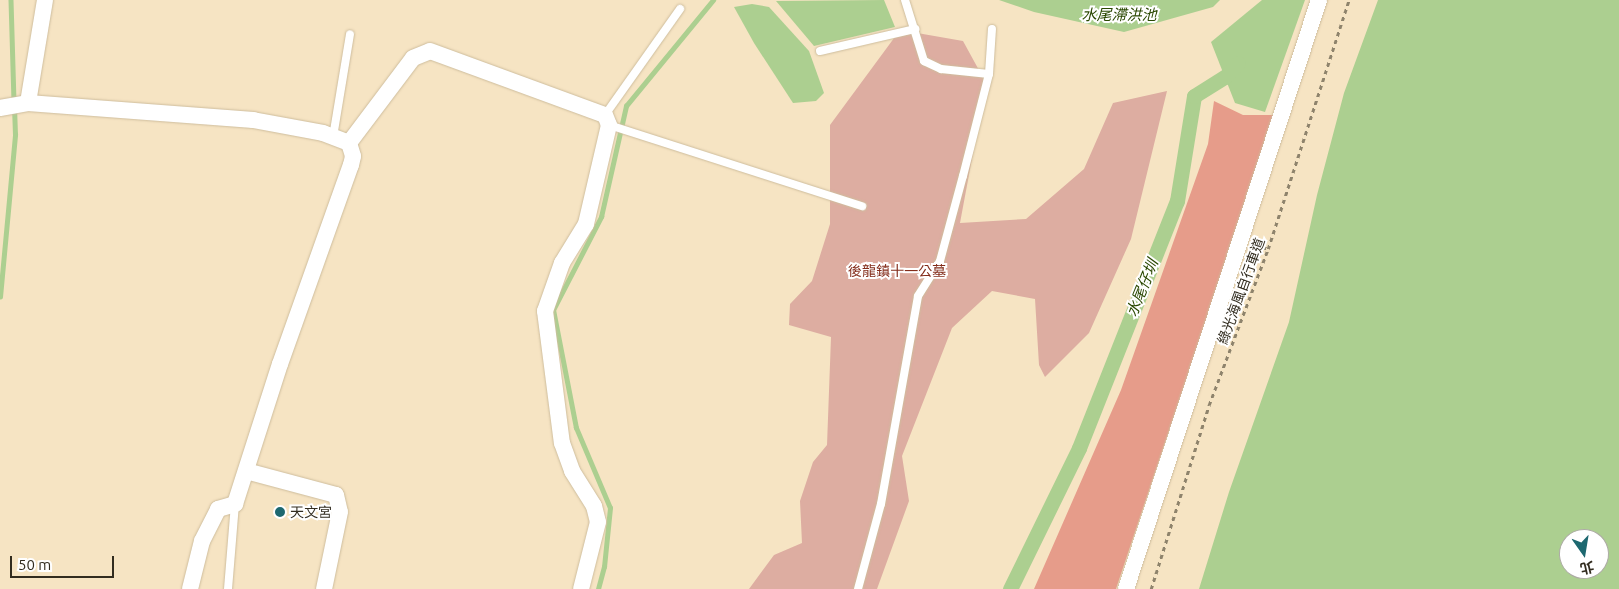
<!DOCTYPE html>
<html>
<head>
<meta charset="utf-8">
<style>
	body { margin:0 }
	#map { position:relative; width:1619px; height:589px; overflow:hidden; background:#f6e4c3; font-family:Ubuntu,"Noto Sans TC",sans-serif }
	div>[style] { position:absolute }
	.green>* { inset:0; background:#ddada1 }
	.forest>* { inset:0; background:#e69c8a }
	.water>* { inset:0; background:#accf90 }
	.stream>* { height:4.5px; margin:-2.25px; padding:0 2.25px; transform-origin:2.25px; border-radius:2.25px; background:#accf90 }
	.canal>* { height:15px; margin:-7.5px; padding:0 7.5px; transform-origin:7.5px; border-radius:7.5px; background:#accf90 }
	.path>* { height:2.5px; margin-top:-1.25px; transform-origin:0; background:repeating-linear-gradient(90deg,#8e836c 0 4px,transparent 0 8px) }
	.roads { filter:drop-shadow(0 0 1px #cebd9d) drop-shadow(0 0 1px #cebd9d) }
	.service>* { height:8px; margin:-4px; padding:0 4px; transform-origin:4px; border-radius:4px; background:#fff }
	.minor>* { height:16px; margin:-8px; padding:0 8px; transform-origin:8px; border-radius:8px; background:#fff }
	.dots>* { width:14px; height:14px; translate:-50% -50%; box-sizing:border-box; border:2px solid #fff; border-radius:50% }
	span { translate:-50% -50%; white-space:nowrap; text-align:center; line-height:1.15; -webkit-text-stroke:4px #fff; paint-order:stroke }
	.park-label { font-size:14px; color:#832c1a }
	.street-label { font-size:14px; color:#322c1f }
	.poi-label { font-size:14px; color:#322c1f }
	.left { translate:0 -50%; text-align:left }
	.water-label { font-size:15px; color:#2a4802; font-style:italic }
	.north { position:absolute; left:1559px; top:529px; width:50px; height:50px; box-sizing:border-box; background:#fff; border:1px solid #adaba5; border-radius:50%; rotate:167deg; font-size:14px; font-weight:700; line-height:20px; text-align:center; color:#322c1f }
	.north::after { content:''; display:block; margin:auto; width:18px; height:22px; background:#1d6870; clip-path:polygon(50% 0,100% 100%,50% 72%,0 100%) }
	.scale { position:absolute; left:10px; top:556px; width:104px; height:22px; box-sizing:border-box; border:2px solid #322c1f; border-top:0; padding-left:6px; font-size:15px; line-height:18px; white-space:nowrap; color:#322c1f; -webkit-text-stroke:4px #fff; paint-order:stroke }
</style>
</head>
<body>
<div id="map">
	<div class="green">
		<i style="clip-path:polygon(900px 30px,963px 41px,986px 83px,960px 223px,1026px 219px,1084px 169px,1113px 103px,1167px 91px,1131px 239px,1089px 333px,1045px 377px,1039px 365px,1035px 299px,992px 291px,952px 328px,902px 456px,909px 501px,877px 589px,749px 589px,774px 555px,802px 543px,800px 501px,813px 462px,827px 445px,831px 337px,789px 325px,790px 304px,812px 281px,830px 224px,830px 125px)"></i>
	</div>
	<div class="forest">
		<i style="clip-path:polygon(1214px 101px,1243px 115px,1275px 115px,1116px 589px,1034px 589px,1121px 390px,1208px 144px)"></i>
	</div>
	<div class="water">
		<i style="clip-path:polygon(884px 0,895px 27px,814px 46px,776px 1px)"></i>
		<i style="clip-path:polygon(999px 0,1220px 0,1213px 7px,1124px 32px,1034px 12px)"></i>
		<i style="clip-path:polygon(1262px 0,1305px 0,1265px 112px,1235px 103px,1211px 42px)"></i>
		<i style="clip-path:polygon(evenodd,1378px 0,1619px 0,1619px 589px,1199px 589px,1229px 492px,1289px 322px,1317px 195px,1344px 93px,1378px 0,1569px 539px,1599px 539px,1599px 569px,1569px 569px,1569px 539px)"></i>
		<i style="clip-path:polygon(752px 4px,769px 7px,809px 51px,824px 93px,816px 101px,793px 103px,754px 43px,734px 7px)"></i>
	</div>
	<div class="stream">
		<i style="left:11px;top:0;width:101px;rotate:88.3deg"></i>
		<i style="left:0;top:297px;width:163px;rotate:-84.7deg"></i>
		<i style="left:15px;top:135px;width:26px;rotate:-92deg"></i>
		<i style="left:598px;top:589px;width:23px;rotate:-75deg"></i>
		<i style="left:604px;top:567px;width:59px;rotate:-84.2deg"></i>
		<i style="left:610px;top:508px;width:87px;rotate:-113deg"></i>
		<i style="left:576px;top:428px;width:120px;rotate:-101deg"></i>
		<i style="left:553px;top:310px;width:105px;rotate:-62.7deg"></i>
		<i style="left:601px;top:217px;width:114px;rotate:-77.3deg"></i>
		<i style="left:626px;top:106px;width:137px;rotate:-50.6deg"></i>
	</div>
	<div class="canal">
		<i style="left:1010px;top:589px;width:157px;rotate:-63.9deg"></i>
		<i style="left:1079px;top:448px;width:266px;rotate:-68.4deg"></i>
		<i style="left:1177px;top:201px;width:106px;rotate:-80.8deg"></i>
		<i style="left:1194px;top:96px;width:36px;rotate:-32deg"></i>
		<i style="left:1225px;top:77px;width:19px;rotate:-47deg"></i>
	</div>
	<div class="path">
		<i style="left:1255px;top:244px;width:14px;rotate:21deg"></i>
		<i style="left:1151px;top:589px;width:193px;rotate:-72.5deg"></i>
		<i style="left:1209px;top:405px;width:167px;rotate:-69.3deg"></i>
		<i style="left:1268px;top:249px;width:262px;rotate:-72deg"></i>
	</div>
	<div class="roads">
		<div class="service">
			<i style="left:905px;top:0;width:64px;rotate:72.7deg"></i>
			<i style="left:924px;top:61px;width:19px;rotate:25deg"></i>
			<i style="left:941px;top:69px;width:48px;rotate:5.9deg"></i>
			<i style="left:820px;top:51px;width:98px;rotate:-13deg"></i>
			<i style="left:605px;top:115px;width:130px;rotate:-54.7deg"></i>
			<i style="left:609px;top:125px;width:266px;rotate:17.8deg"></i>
			<i style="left:333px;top:137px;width:104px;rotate:-80.6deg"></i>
			<i style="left:228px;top:589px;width:85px;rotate:-85.3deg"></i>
			<i style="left:858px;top:589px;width:88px;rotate:-74.9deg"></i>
			<i style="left:881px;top:504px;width:211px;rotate:-79.9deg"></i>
			<i style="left:918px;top:296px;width:41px;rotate:-57.8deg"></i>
			<i style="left:940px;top:261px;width:88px;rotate:-74.9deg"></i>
			<i style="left:963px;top:176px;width:105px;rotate:-75.7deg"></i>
			<i style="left:989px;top:74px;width:45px;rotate:-86.2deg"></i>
		</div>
		<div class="minor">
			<i style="left:45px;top:0;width:104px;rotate:99.4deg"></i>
			<i style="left:28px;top:103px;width:226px;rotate:4.3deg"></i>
			<i style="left:253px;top:120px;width:71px;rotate:10.5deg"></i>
			<i style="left:323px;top:133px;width:28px;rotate:21deg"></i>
			<i style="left:349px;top:143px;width:106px;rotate:-53deg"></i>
			<i style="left:413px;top:58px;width:18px;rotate:-22deg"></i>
			<i style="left:430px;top:51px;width:186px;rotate:20.1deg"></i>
			<i style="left:605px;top:115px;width:11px;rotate:68deg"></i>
			<i style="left:609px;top:125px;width:102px;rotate:103.1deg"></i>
			<i style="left:586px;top:224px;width:46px;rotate:121.6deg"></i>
			<i style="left:562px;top:263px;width:51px;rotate:109.5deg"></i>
			<i style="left:545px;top:311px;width:133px;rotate:82.7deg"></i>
			<i style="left:562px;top:443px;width:30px;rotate:70deg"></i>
			<i style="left:572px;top:471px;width:41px;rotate:57.8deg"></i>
			<i style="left:594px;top:506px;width:16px;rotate:76deg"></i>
			<i style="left:598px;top:522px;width:69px;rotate:104.2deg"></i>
			<i style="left:0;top:108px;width:28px;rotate:-10deg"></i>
			<i style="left:246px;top:471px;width:93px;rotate:14.9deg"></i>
			<i style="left:336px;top:495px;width:17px;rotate:77deg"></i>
			<i style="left:340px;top:512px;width:79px;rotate:101.7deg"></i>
			<i style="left:190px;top:589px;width:49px;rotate:-76deg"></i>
			<i style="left:202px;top:541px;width:36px;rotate:-63deg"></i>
			<i style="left:218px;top:509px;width:18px;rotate:-16deg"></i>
			<i style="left:235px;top:504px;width:147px;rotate:-72.2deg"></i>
			<i style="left:280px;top:364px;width:211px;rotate:-70.4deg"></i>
			<i style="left:351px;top:165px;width:9px;rotate:-77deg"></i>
			<i style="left:353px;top:156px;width:14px;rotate:-107deg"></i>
			<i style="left:1126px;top:589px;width:620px;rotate:-71.86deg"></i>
		</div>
	</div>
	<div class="dots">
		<i style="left:280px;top:512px;background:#1d6870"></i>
	</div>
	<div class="park-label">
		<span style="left:897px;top:271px">後龍鎮十一公墓</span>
	</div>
	<div class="street-label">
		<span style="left:1241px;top:291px;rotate:-70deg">綠光海風自行車道</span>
	</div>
	<div class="poi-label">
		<span class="left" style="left:290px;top:512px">天文宮</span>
	</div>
	<div class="water-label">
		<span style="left:1119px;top:15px">水尾滯洪池</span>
		<span style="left:1142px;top:288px;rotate:-68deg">水尾仔圳</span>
	</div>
	<div class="north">北</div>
	<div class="scale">50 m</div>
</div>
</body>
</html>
